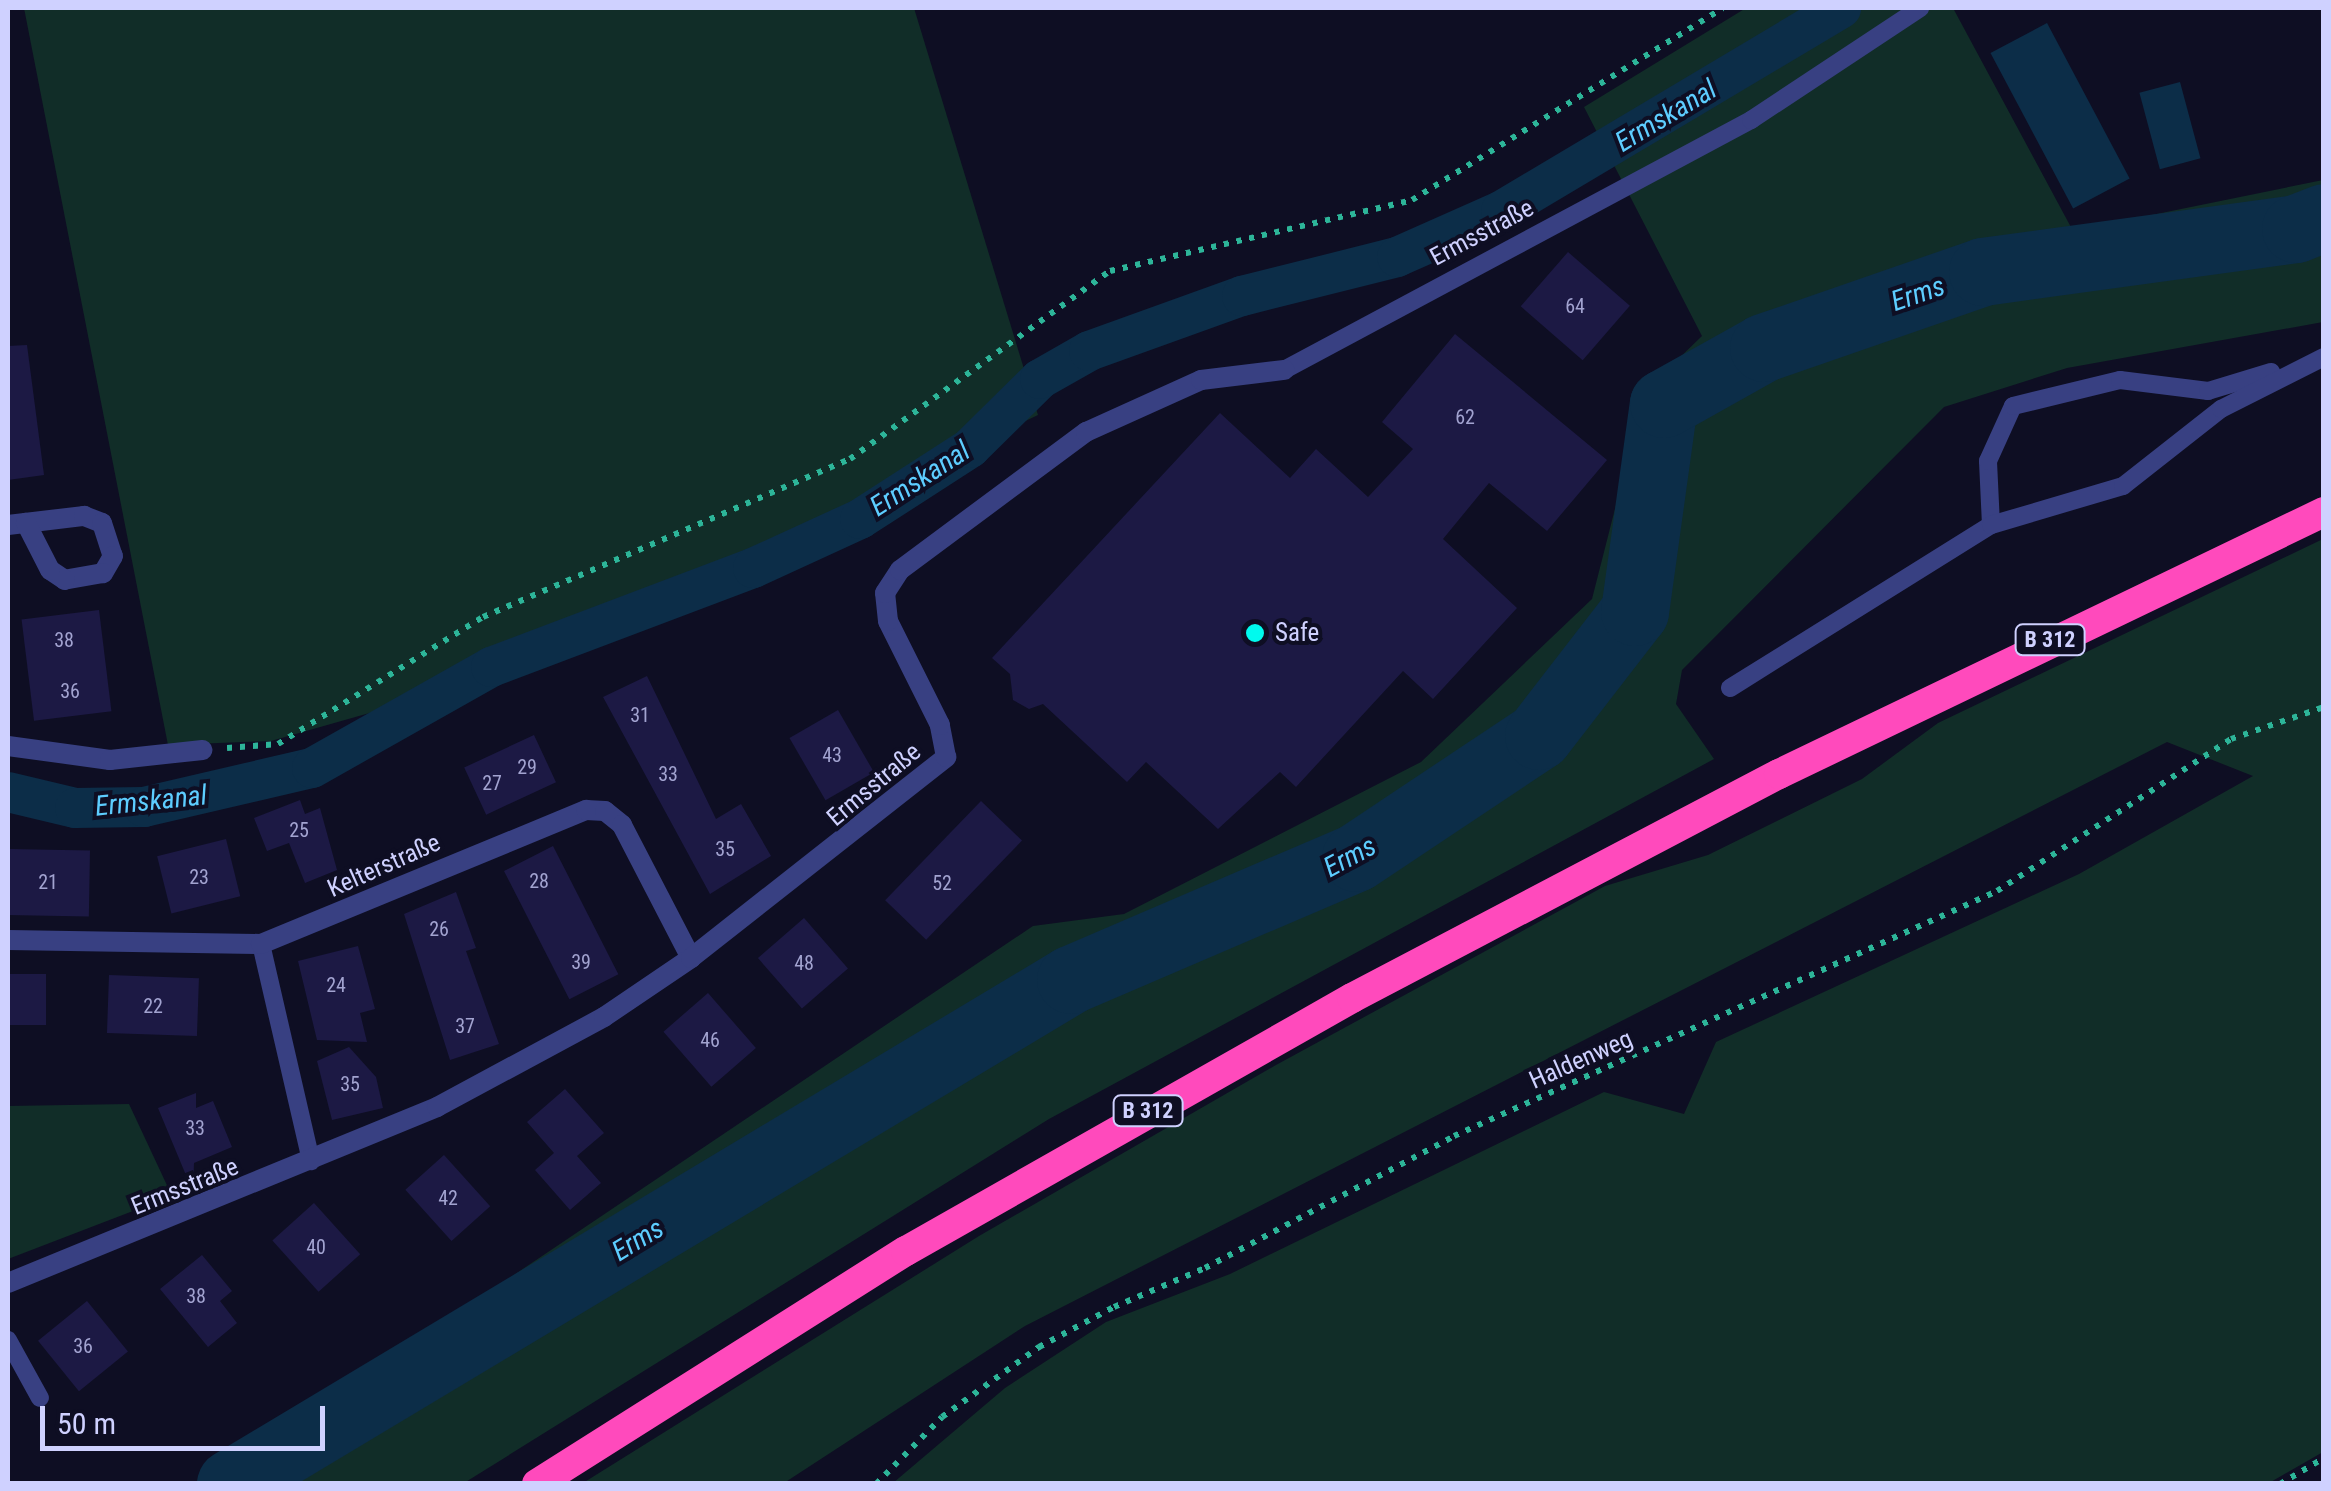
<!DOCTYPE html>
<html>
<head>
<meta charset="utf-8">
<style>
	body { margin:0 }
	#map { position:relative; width:2331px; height:1491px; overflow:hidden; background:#0e0e23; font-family:"Roboto Condensed",sans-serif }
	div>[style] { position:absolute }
	.green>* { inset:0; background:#112d28 }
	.water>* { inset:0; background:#0c2d48; transform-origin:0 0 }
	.canal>* { height:40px; margin:-20px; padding:0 20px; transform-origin:20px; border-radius:20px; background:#0c2d48 }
	.river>* { height:68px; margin:-34px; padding:0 34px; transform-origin:34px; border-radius:34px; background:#0c2d48 }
	.building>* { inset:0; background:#1c1944; transform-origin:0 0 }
	.path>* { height:6px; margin-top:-3px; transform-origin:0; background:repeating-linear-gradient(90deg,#2db599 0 5px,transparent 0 13px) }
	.lane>* { height:18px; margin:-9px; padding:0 9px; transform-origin:9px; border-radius:9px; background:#384082 }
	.street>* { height:20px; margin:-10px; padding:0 10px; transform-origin:10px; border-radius:10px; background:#384082 }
	.highway>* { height:30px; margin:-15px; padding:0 15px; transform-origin:15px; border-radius:15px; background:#ff4abc }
	.dots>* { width:28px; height:28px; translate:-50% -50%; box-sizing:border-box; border:5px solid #0e0e23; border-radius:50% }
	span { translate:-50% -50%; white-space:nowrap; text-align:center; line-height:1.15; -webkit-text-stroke:8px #0e0e23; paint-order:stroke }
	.number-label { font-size:20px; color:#a2a3d0 }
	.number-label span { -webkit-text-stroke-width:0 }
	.shield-label span { padding:2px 8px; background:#0e0e23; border:2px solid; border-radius:8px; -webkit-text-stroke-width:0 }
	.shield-label { font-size:22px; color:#cfd1ff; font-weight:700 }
	.street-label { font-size:25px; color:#cfd1ff }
	.poi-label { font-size:25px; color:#cfd1ff }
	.left { translate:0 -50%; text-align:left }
	.water-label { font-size:28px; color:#5dcdff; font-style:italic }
	.frame { position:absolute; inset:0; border:10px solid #cfd1ff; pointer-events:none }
	.scale { position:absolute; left:40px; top:1406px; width:285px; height:45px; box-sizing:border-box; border:5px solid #cfd1ff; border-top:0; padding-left:12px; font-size:30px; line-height:35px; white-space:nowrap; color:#cfd1ff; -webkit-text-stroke:8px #0e0e23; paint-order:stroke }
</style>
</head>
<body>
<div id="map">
	<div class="green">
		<i style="clip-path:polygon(24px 8px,914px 8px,1038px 415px,489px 679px,271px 741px,168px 745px)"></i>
		<i style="clip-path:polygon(1746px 8px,1953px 8px,2073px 231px,2323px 180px,2323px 322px,2067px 368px,1944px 407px,1682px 670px,1676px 704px,1714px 759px,1049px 1119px,464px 1483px,203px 1484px,1033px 926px,1124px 914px,1421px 762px,1592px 599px,1645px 391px,1702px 336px,1584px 107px)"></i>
		<i style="clip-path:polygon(2323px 539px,2323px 1452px,2269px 1483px,893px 1483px,1005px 1388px,1106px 1322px,1230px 1274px,1604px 1092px,1684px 1114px,1716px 1042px,2079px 874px,2253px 776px,2167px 742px,1025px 1326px,784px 1483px,583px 1483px,979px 1236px,1276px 1065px,1605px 886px,1708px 855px,1862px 779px,1938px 723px)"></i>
		<i style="clip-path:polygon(129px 1104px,172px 1196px,8px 1259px,8px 1106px)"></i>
	</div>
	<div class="water">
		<i style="left:2047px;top:23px;width:176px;height:64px;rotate:62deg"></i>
		<i style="left:2180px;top:82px;width:79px;height:42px;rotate:75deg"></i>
	</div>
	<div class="canal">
		<i style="left:8px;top:792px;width:69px;rotate:13.4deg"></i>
		<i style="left:75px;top:808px;width:69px;rotate:-0.8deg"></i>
		<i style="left:144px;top:807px;width:172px;rotate:-13.1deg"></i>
		<i style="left:312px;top:768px;width:206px;rotate:-29.4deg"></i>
		<i style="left:491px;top:667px;width:280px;rotate:-20.7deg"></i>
		<i style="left:753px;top:568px;width:118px;rotate:-24.6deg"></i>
		<i style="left:860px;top:519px;width:131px;rotate:-32.8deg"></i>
		<i style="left:970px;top:448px;width:98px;rotate:-44.6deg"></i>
		<i style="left:1040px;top:379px;width:56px;rotate:-29.7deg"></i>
		<i style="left:1089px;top:351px;width:163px;rotate:-19.8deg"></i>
		<i style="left:1242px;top:296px;width:160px;rotate:-14.1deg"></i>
		<i style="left:1397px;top:257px;width:114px;rotate:-23.9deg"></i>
		<i style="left:1501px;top:211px;width:396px;rotate:-30.8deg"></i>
	</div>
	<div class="river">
		<i style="left:231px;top:1484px;width:980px;rotate:-30.96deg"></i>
		<i style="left:1071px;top:980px;width:310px;rotate:-23.2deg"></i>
		<i style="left:1356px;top:858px;width:220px;rotate:-33.7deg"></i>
		<i style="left:1539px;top:736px;width:157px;rotate:-52.3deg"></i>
		<i style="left:1635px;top:612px;width:210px;rotate:-82.1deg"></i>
		<i style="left:1664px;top:404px;width:115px;rotate:-29.2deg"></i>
		<i style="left:1764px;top:348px;width:232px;rotate:-19.1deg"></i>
		<i style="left:1983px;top:272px;width:316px;rotate:-7.8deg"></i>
		<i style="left:2296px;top:229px;width:30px;rotate:-21deg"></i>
	</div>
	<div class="building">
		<i style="left:1568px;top:252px;width:82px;height:72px;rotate:41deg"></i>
		<i style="clip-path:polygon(1455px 334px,1607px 460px,1547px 531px,1489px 483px,1443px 539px,1517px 608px,1433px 699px,1403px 671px,1296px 787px,1280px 772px,1218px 829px,1146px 762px,1127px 782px,1043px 704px,1029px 709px,1013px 700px,1010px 674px,992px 658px,1220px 413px,1290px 478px,1316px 449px,1368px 497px,1413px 449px,1382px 422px)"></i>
		<i style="clip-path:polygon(27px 345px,44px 475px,8px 480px,8px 346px)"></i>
		<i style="left:99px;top:610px;width:102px;height:78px;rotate:83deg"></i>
		<i style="clip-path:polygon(647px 676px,716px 819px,741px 804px,771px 856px,710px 894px,603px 697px)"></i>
		<i style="left:838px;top:710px;width:72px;height:56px;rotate:60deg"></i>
		<i style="left:534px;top:735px;width:52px;height:77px;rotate:65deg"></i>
		<i style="clip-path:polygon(300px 800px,305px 814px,320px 808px,337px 870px,305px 883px,289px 843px,267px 851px,254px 818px)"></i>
		<i style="left:981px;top:801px;width:57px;height:138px;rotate:44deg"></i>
		<i style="left:226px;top:839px;width:59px;height:71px;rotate:76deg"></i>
		<i style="left:553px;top:846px;width:144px;height:55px;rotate:63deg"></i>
		<i style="left:8px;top:849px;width:82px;height:66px;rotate:1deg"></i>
		<i style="clip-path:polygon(456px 892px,476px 948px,466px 951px,499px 1044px,450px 1060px,404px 914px)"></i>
		<i style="left:804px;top:918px;width:67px;height:61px;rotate:49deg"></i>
		<i style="clip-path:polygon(358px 946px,375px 1009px,360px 1013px,367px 1042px,317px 1040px,298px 961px)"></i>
		<i style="left:8px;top:974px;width:38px;height:51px"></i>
		<i style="left:109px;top:975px;width:90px;height:58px;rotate:2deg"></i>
		<i style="left:708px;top:993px;width:73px;height:59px;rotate:49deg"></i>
		<i style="clip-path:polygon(349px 1047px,376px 1077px,383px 1108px,332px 1120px,317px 1061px)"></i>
		<i style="clip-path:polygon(565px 1089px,604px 1133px,577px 1156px,601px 1183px,570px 1210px,535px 1170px,554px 1153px,527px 1122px)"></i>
		<i style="clip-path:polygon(196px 1093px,196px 1108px,213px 1101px,232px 1147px,194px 1163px,193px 1192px,158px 1108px)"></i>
		<i style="left:444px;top:1155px;width:69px;height:52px;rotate:48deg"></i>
		<i style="left:314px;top:1203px;width:69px;height:56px;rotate:48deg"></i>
		<i style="clip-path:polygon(202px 1255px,232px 1291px,220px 1301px,237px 1323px,208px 1347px,160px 1289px)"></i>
		<i style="left:87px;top:1301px;width:65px;height:63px;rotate:51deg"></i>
	</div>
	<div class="path">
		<i style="left:227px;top:748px;width:51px;rotate:-4.5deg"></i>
		<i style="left:278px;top:744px;width:241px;rotate:-31.8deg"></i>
		<i style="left:483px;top:617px;width:400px;rotate:-23.3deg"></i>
		<i style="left:850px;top:459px;width:321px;rotate:-35.9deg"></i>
		<i style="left:1110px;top:271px;width:310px;rotate:-13.2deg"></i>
		<i style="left:1412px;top:200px;width:365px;rotate:-31.7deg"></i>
		<i style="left:876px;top:1484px;width:94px;rotate:-45.4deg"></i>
		<i style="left:942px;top:1417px;width:120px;rotate:-35.8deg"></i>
		<i style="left:1039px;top:1347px;width:85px;rotate:-28.1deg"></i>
		<i style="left:1114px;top:1307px;width:99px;rotate:-23.2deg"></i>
		<i style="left:1205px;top:1268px;width:282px;rotate:-27.9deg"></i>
		<i style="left:1454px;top:1136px;width:596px;rotate:-24.28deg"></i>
		<i style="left:1997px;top:891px;width:279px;rotate:-33deg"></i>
		<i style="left:2231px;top:739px;width:98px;rotate:-19deg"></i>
		<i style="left:2280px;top:1484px;width:51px;rotate:-30.6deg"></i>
	</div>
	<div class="lane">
		<i style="left:1284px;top:370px;width:530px;rotate:-28.16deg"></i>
		<i style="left:1751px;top:120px;width:203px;rotate:-33.5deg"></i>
		<i style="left:1991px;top:525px;width:64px;rotate:-92.7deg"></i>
		<i style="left:1988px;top:461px;width:60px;rotate:-65.6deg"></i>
		<i style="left:2013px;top:406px;width:110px;rotate:-13.7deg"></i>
		<i style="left:2120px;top:380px;width:89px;rotate:7.1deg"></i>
		<i style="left:2208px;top:391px;width:66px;rotate:-16.8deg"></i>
		<i style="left:1730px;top:688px;width:308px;rotate:-32deg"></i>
		<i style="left:1991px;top:525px;width:138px;rotate:-16.5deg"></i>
		<i style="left:2123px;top:486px;width:125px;rotate:-38.2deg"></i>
		<i style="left:2221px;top:409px;width:115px;rotate:-26.8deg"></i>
		<i style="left:261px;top:944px;width:223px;rotate:77deg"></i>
		<i style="left:8px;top:1340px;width:66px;rotate:61.1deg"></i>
	</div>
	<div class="street">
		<i style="left:8px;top:525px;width:77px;rotate:-6.8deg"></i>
		<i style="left:84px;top:516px;width:19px;rotate:21deg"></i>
		<i style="left:102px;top:523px;width:35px;rotate:72deg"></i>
		<i style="left:113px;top:556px;width:20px;rotate:120deg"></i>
		<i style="left:103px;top:573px;width:39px;rotate:170deg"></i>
		<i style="left:65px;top:580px;width:18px;rotate:-146deg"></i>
		<i style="left:50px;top:570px;width:53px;rotate:-117.1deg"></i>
		<i style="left:8px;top:746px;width:103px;rotate:7.8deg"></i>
		<i style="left:110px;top:760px;width:93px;rotate:-6.2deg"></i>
		<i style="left:8px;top:940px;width:253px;rotate:0.9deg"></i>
		<i style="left:261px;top:944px;width:352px;rotate:-22.4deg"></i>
		<i style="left:586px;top:810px;width:19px;rotate:3deg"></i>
		<i style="left:605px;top:811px;width:22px;rotate:39deg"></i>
		<i style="left:622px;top:825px;width:150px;rotate:62.6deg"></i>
		<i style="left:8px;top:1283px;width:464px;rotate:-22.3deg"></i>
		<i style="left:437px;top:1107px;width:190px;rotate:-28.3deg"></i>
		<i style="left:604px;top:1017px;width:105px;rotate:-34.1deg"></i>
		<i style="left:691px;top:958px;width:325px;rotate:-38.2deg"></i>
		<i style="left:946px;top:757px;width:33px;rotate:-101deg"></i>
		<i style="left:940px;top:725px;width:116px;rotate:-116.6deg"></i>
		<i style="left:888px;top:621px;width:28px;rotate:-96deg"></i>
		<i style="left:885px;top:593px;width:27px;rotate:-57deg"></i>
		<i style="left:900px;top:570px;width:232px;rotate:-36.6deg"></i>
		<i style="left:1086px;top:432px;width:126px;rotate:-24.3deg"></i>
		<i style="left:1201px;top:380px;width:84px;rotate:-6.9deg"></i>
	</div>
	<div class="highway">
		<i style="left:537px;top:1484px;width:436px;rotate:-32.3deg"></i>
		<i style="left:906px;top:1251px;width:513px;rotate:-29.56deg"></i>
		<i style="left:1352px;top:998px;width:482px;rotate:-27.7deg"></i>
		<i style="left:1779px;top:774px;width:605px;rotate:-25.68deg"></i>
	</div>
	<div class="dots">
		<i style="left:1255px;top:633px;background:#00faee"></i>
	</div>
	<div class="number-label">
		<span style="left:1575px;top:306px">64</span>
		<span style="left:1465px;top:417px">62</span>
		<span style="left:64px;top:640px">38</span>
		<span style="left:70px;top:691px">36</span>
		<span style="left:640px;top:715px">31</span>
		<span style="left:832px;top:755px">43</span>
		<span style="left:527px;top:767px">29</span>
		<span style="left:668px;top:774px">33</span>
		<span style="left:492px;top:783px">27</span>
		<span style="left:299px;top:830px">25</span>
		<span style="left:725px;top:849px">35</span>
		<span style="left:199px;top:877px">23</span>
		<span style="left:539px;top:881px">28</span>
		<span style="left:48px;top:882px">21</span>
		<span style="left:942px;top:883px">52</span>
		<span style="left:439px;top:929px">26</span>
		<span style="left:581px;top:962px">39</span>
		<span style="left:804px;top:963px">48</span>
		<span style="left:336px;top:985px">24</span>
		<span style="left:153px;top:1006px">22</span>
		<span style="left:465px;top:1026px">37</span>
		<span style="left:710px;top:1040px">46</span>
		<span style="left:350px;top:1084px">35</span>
		<span style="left:195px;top:1128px">33</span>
		<span style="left:448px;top:1198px">42</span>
		<span style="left:316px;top:1247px">40</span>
		<span style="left:196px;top:1296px">38</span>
		<span style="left:83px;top:1346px">36</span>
	</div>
	<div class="shield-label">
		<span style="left:2050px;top:640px">B 312</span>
		<span style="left:1148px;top:1111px">B 312</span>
	</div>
	<div class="street-label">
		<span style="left:1482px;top:233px;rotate:-28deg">Ermsstraße</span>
		<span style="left:874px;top:785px;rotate:-40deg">Ermsstraße</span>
		<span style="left:384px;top:866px;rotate:-24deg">Kelterstraße</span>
		<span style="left:1581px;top:1060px;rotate:-24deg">Haldenweg</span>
		<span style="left:185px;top:1187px;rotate:-22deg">Ermsstraße</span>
	</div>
	<div class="poi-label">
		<span class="left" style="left:1275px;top:633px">Safe</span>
	</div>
	<div class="water-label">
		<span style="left:1666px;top:116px;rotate:-31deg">Ermskanal</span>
		<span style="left:1918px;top:294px;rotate:-19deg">Erms</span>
		<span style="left:920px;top:479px;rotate:-33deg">Ermskanal</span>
		<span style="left:151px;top:801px;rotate:-6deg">Ermskanal</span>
		<span style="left:1350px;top:857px;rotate:-28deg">Erms</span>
		<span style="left:638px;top:1240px;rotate:-31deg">Erms</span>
	</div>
	<div class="frame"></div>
	<div class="scale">50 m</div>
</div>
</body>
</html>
